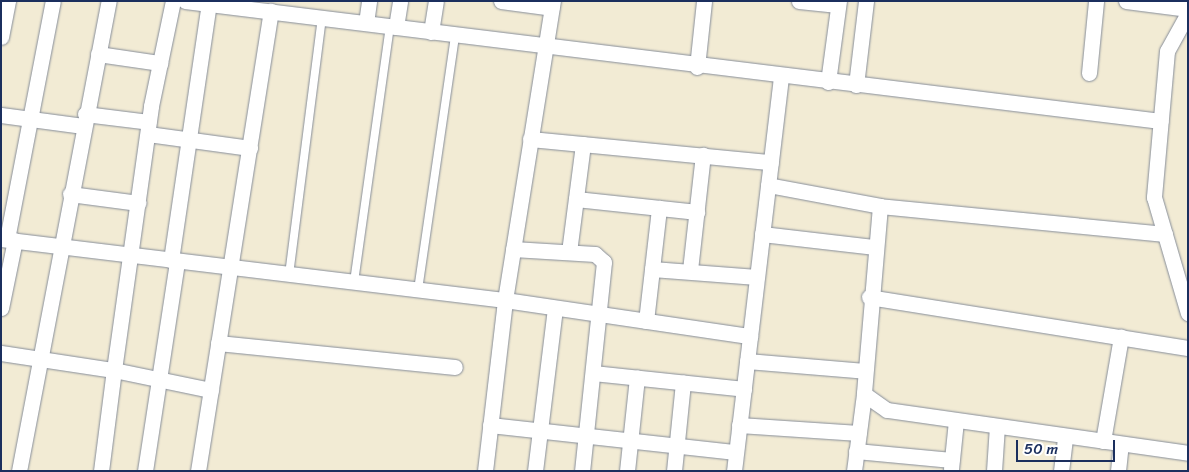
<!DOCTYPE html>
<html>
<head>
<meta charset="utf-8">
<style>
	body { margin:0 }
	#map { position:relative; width:1189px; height:472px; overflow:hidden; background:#f2ebd4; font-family:Sriracha,sans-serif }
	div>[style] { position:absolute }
	.roads { filter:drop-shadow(0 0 1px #868d99) drop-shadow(0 0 1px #868d99) }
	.service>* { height:8px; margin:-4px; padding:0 4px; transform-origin:4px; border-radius:4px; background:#fff }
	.minor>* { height:15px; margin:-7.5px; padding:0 7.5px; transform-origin:7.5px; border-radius:7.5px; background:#fff }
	span { translate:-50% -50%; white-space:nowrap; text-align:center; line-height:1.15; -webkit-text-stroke:4.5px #fff; paint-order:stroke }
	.frame { position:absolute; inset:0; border:2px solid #1b2f5e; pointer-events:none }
	.scale { position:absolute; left:1016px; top:440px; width:99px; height:22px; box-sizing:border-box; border:2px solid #1b2f5e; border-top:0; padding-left:6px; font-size:15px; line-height:18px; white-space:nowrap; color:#1b2f5e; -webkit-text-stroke:4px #fff; paint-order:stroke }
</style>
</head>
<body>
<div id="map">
	<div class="roads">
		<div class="service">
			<i style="left:289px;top:275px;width:260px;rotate:-82.7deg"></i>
			<i style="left:354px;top:282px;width:259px;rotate:-82deg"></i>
			<i style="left:418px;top:290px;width:258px;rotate:-81.7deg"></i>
		</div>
		<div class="minor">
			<i style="left:185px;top:1px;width:983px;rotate:7.01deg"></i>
			<i style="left:501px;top:1px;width:51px;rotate:7.8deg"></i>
			<i style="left:799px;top:1px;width:39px;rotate:6deg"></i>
			<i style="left:1126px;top:1px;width:63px;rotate:7.4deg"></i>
			<i style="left:1188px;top:13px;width:43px;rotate:118.9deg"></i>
			<i style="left:1167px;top:51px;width:147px;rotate:95.1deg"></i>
			<i style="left:1154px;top:197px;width:121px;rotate:73.7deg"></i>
			<i style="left:366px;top:23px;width:22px;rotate:-82deg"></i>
			<i style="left:396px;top:27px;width:26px;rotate:-81deg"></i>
			<i style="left:431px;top:32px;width:31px;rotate:-81deg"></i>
			<i style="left:1px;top:37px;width:37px;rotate:-79deg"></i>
			<i style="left:98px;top:54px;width:63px;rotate:8.3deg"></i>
			<i style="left:697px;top:67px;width:66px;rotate:-83.9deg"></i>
			<i style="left:1089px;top:73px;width:72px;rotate:-84.4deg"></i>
			<i style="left:828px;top:82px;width:82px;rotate:-82.3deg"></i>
			<i style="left:856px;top:85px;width:85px;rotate:-83.2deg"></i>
			<i style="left:85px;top:114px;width:64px;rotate:7.1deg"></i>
			<i style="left:1px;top:115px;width:83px;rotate:7.6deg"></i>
			<i style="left:148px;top:134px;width:103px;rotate:7.8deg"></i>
			<i style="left:530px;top:139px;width:242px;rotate:5.5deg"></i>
			<i style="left:768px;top:185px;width:114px;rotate:10.6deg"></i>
			<i style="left:70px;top:194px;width:69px;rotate:7.5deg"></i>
			<i style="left:576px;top:199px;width:122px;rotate:6.1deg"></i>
			<i style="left:762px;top:234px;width:114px;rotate:6.6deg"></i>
			<i style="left:1165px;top:234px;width:286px;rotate:-174.4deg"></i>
			<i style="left:880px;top:206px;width:189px;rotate:94.9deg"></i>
			<i style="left:864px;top:394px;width:28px;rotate:35deg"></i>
			<i style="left:887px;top:410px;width:304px;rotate:8.1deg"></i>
			<i style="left:1px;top:239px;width:508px;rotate:6.9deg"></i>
			<i style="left:505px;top:300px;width:248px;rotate:8.4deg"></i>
			<i style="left:7px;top:239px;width:242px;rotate:-79.1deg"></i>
			<i style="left:513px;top:249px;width:82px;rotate:3.5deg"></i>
			<i style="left:595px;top:254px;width:12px;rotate:42deg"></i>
			<i style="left:604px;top:262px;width:210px;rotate:96deg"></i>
			<i style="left:569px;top:252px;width:109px;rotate:-82.6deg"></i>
			<i style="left:171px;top:260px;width:259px;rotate:-81.6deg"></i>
			<i style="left:652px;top:269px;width:105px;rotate:4.4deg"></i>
			<i style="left:690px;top:270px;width:116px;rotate:-83.6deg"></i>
			<i style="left:869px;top:297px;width:323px;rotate:9.1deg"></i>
			<i style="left:1px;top:308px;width:69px;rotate:-78.4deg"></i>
			<i style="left:646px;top:321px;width:114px;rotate:-83.4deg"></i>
			<i style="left:218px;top:343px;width:238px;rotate:5.8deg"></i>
			<i style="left:1px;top:353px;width:114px;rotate:8.6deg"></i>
			<i style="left:114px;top:370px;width:267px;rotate:-82deg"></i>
			<i style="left:151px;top:106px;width:107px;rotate:-78.2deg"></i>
			<i style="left:747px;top:361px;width:118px;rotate:4.8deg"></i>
			<i style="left:593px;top:373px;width:152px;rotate:6deg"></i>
			<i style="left:490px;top:425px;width:247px;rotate:6.3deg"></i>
			<i style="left:739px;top:425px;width:120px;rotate:3.8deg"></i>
			<i style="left:1103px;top:441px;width:106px;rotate:-80.2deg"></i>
			<i style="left:856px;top:451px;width:96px;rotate:5.4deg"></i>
			<i style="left:951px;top:469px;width:48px;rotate:-84.1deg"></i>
			<i style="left:19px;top:471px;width:479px;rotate:-79.2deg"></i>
			<i style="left:101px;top:471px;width:102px;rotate:-82.7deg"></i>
			<i style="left:114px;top:370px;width:99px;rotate:11.7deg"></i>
			<i style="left:145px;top:471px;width:212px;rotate:-81.3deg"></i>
			<i style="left:198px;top:471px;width:466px;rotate:-81deg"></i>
			<i style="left:485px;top:471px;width:172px;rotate:-83.3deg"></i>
			<i style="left:505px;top:300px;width:303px;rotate:-80.9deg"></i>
			<i style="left:535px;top:471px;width:164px;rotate:-83deg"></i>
			<i style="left:627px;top:471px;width:94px;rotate:-83.9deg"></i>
			<i style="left:674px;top:471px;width:89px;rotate:-84.2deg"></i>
			<i style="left:734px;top:471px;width:397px;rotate:-83.2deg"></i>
			<i style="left:854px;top:471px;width:78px;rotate:-82.6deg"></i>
			<i style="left:994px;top:471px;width:45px;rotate:-86.2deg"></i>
			<i style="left:1061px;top:471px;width:35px;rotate:-83deg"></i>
			<i style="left:1118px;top:471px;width:27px;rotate:-84deg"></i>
		</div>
	</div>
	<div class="frame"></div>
	<div class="scale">50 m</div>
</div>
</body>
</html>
